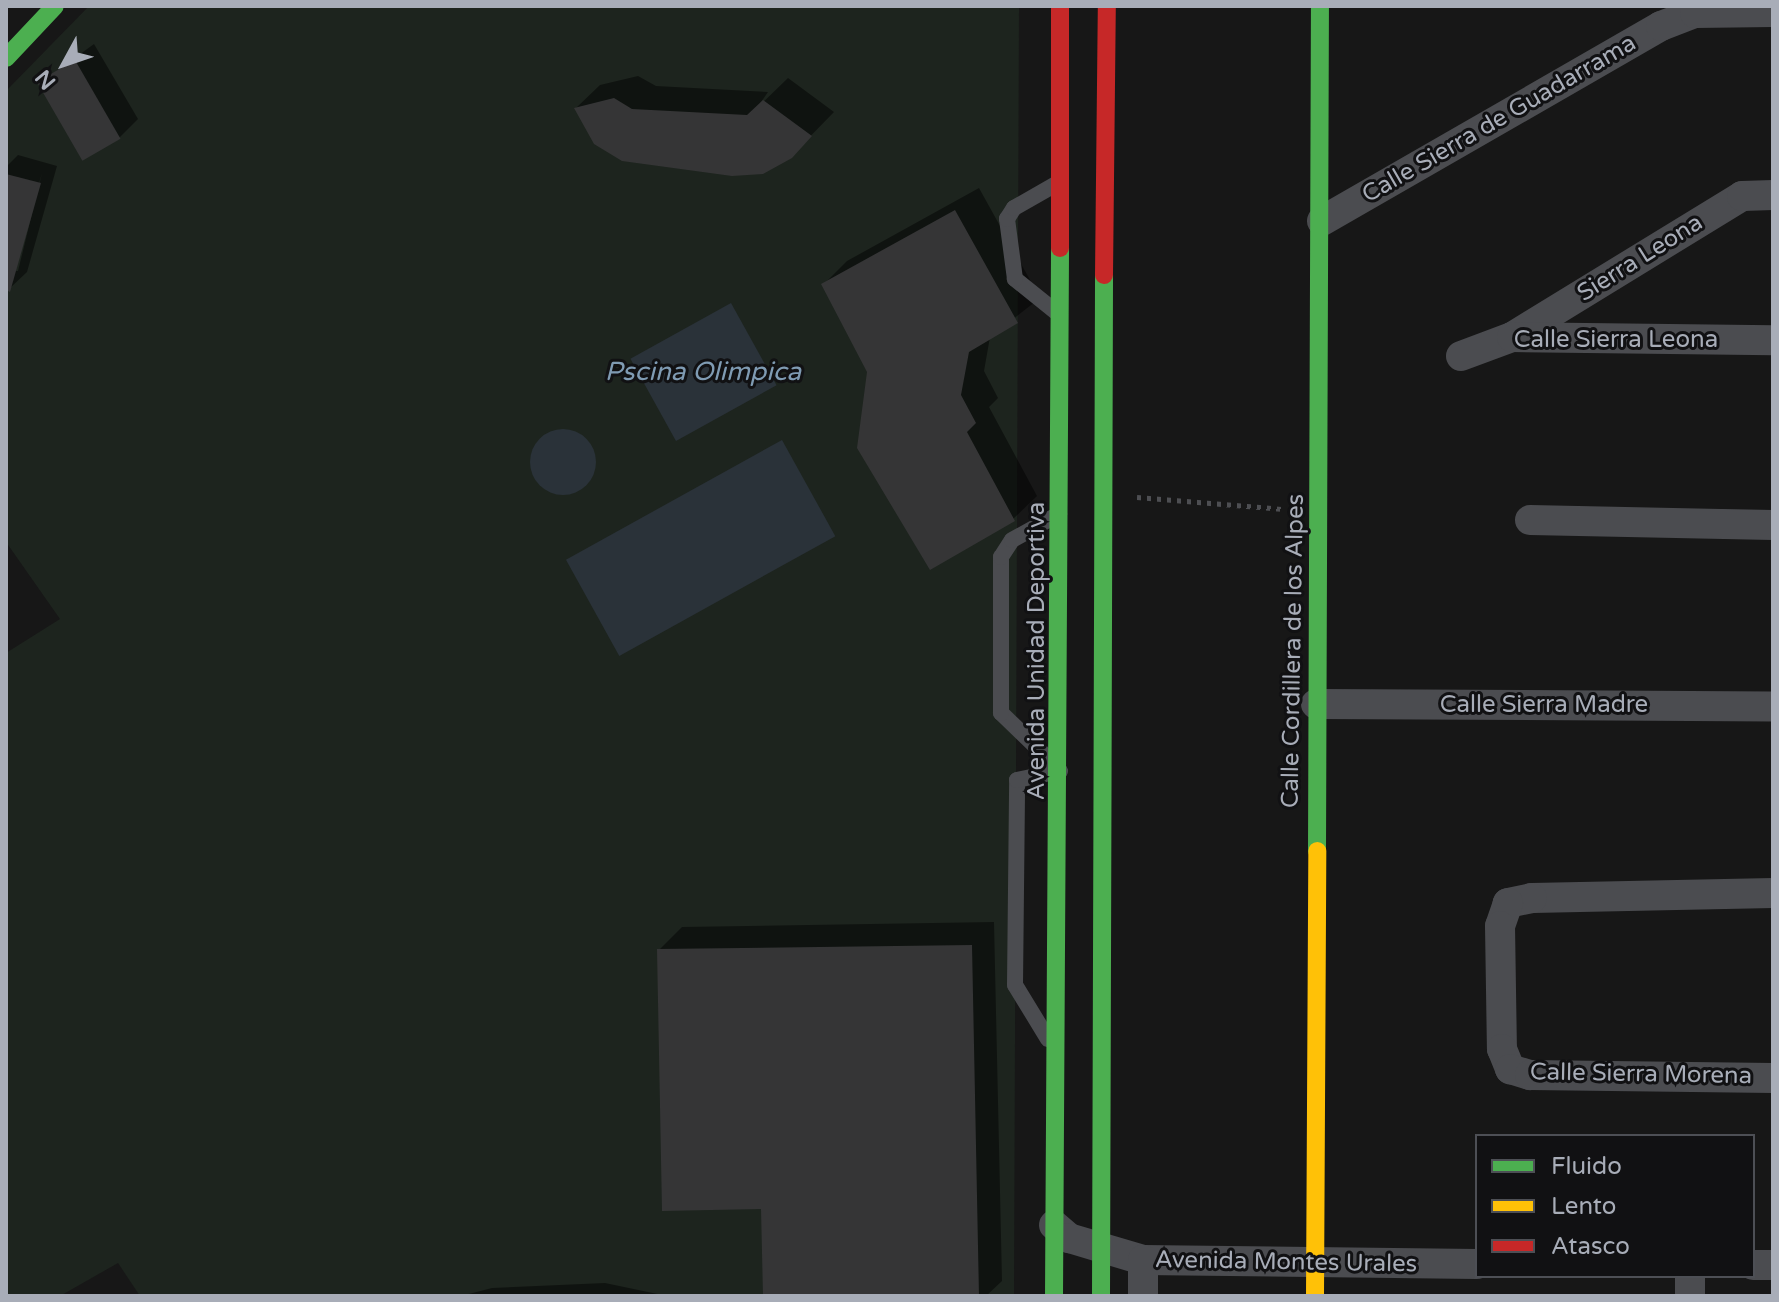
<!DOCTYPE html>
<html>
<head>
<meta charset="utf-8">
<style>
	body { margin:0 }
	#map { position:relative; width:1779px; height:1302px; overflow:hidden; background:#171717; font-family:"Varela Round",sans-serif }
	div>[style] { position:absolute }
	.green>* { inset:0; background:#1d241e }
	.water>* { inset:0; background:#2a3239; transform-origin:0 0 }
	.round { border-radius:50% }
	.shadow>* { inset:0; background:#0007 }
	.building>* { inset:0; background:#353536; transform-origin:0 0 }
	.path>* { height:5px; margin-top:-2.5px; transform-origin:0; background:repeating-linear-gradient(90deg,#4d4e52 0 4px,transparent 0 10px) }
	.lane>* { height:16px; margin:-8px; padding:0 8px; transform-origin:8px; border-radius:8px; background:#4b4c50 }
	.street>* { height:30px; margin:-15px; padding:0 15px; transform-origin:15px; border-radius:15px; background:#4b4c50 }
	.fast>* { height:18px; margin:-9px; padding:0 9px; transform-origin:9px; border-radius:9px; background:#4caf50 }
	.slow>* { height:18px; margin:-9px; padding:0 9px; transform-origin:9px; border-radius:9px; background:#ffc107 }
	.jam>* { height:18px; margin:-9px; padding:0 9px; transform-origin:9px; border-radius:9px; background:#c62828 }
	span { translate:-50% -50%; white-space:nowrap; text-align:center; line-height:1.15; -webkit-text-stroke:6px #111113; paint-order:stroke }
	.street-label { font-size:24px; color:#a8adb8 }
	.water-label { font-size:26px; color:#7f9bb3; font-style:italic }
	.frame { position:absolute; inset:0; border:8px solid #a8adb8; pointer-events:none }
	.legend { position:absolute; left:1475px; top:1134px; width:280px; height:144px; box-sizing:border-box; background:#111113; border:2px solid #4d4f55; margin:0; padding:10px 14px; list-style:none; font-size:24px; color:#a8adb8 }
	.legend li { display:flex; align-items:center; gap:16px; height:40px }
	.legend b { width:40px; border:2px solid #4d4f55 }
	.north { position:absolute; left:24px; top:24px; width:80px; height:80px; -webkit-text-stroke:6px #111113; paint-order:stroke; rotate:230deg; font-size:22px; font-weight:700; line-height:32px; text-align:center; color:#a8adb8 }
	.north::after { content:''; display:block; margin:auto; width:28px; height:36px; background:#a8adb8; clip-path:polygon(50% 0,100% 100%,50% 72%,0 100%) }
</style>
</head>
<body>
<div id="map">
	<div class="green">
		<i style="clip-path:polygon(89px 6px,1019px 6px,1014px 1296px,140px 1296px,118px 1263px,60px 1296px,6px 1296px,6px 653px,60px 619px,6px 542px,6px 91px)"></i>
	</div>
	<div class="water">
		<i style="left:731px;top:303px;width:94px;height:115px;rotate:61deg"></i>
		<i class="round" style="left:530px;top:429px;width:66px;height:66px"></i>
		<i style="left:782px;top:440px;width:110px;height:247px;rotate:61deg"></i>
	</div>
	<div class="shadow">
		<i style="clip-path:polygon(94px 44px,138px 119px,120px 137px,83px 159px,39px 84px)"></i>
		<i style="clip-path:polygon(638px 76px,656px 86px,768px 92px,757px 108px,788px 78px,834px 112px,791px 156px,576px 108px,600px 85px)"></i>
		<i style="clip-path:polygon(evenodd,18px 155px,57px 166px,27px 272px,9px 289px,6px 167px,18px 155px,42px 173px,18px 271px,14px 271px,42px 173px)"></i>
		<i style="clip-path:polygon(979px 188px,1040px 298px,990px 337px,984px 371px,998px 398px,989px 407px,1037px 496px,1013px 519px,869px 372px,823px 285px,847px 261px)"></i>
		<i style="clip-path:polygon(994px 922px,1002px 1281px,986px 1296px,765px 1296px,763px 1207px,659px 950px,682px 927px)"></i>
		<i style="clip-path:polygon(605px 1283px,667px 1296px,461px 1296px,492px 1288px)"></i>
	</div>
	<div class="building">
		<i style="left:75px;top:60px;width:91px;height:44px;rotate:60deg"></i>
		<i style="clip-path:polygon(614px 98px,632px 109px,747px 115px,763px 100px,812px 136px,792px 158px,763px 174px,732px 176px,622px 161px,594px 144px,574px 108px)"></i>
		<i style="clip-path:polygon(6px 174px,41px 183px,10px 292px,6px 290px)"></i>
		<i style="clip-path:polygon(955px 210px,1018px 323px,969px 352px,961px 395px,976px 423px,967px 432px,1015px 521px,930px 570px,857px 448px,867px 372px,821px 284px)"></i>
		<i style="clip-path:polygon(972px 945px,979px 1296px,763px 1296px,761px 1209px,662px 1211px,657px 949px)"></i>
	</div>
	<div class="path">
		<i style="left:1137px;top:497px;width:145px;rotate:4.7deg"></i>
	</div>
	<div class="lane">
		<i style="left:1056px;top:312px;width:53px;rotate:-141.2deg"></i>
		<i style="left:1015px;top:279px;width:61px;rotate:-97.6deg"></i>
		<i style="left:1007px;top:219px;width:13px;rotate:-58deg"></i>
		<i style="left:1014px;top:208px;width:48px;rotate:-29.7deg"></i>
		<i style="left:1057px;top:767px;width:78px;rotate:-136deg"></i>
		<i style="left:1001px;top:713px;width:156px;rotate:-90deg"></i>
		<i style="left:1001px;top:557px;width:20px;rotate:-57deg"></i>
		<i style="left:1012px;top:540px;width:54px;rotate:-29deg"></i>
		<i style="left:1048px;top:1039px;width:63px;rotate:-121.4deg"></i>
		<i style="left:1015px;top:985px;width:205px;rotate:-89.4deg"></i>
		<i style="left:1017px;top:780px;width:44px;rotate:-11.8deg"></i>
	</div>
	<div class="street">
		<i style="left:1322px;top:221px;width:391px;rotate:-29.9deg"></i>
		<i style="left:1661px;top:26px;width:36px;rotate:-21deg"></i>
		<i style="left:1695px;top:13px;width:78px;rotate:-0.7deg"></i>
		<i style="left:1512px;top:337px;width:270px;rotate:-31.5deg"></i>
		<i style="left:1742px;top:196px;width:31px;rotate:-2deg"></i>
		<i style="left:1461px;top:356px;width:54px;rotate:-20.4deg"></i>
		<i style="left:1512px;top:337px;width:261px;rotate:0.7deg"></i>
		<i style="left:1530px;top:520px;width:243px;rotate:1.2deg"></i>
		<i style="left:1316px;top:704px;width:457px;rotate:0.3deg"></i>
		<i style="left:1773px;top:893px;width:241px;rotate:178.8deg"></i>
		<i style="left:1532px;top:898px;width:25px;rotate:168deg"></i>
		<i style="left:1508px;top:903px;width:24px;rotate:109deg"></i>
		<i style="left:1500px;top:926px;width:123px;rotate:89.1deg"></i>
		<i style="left:1502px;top:1049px;width:22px;rotate:68deg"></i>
		<i style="left:1510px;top:1069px;width:21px;rotate:17deg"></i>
		<i style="left:1530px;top:1075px;width:243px;rotate:0.7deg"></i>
		<i style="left:1054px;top:1225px;width:20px;rotate:41deg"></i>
		<i style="left:1069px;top:1238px;width:77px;rotate:16.6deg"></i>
		<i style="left:1143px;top:1260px;width:334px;rotate:0.7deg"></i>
		<i style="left:1143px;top:1260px;width:36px;rotate:90deg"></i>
		<i style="left:1753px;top:1265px;width:20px"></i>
		<i style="left:1690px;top:1276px;width:20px;rotate:90deg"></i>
	</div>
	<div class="fast">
		<i style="left:6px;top:58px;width:71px;rotate:-46.7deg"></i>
		<i style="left:1317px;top:851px;width:845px;rotate:-89.8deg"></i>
		<i style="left:1054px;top:1296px;width:1048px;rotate:-89.67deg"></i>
		<i style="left:1101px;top:1296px;width:1021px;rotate:-89.83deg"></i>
	</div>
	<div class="slow">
		<i style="left:1315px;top:1296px;width:445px;rotate:-89.7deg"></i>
	</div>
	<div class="jam">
		<i style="left:1060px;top:6px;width:242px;rotate:90deg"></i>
		<i style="left:1104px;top:275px;width:269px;rotate:-89.4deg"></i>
	</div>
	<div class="street-label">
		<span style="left:1499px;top:119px;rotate:-30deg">Calle Sierra de Guadarrama</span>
		<span style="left:1640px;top:258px;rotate:-32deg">Sierra Leona</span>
		<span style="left:1616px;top:340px">Calle Sierra Leona</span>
		<span style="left:1037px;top:651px;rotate:-90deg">Avenida Unidad Deportiva</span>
		<span style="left:1293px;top:651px;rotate:-89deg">Calle Cordillera de los Alpes</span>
		<span style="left:1544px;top:705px">Calle Sierra Madre</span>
		<span style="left:1641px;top:1074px;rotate:1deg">Calle Sierra Morena</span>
		<span style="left:1286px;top:1262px;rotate:1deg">Avenida Montes Urales</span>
	</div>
	<div class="water-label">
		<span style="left:703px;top:372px">Pscina Olimpica</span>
	</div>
	<div class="frame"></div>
	<ul class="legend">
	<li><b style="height:10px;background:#4caf50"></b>Fluido</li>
	<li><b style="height:10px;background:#ffc107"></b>Lento</li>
	<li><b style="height:10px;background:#c62828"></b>Atasco</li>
	</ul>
	<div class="north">N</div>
</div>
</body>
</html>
